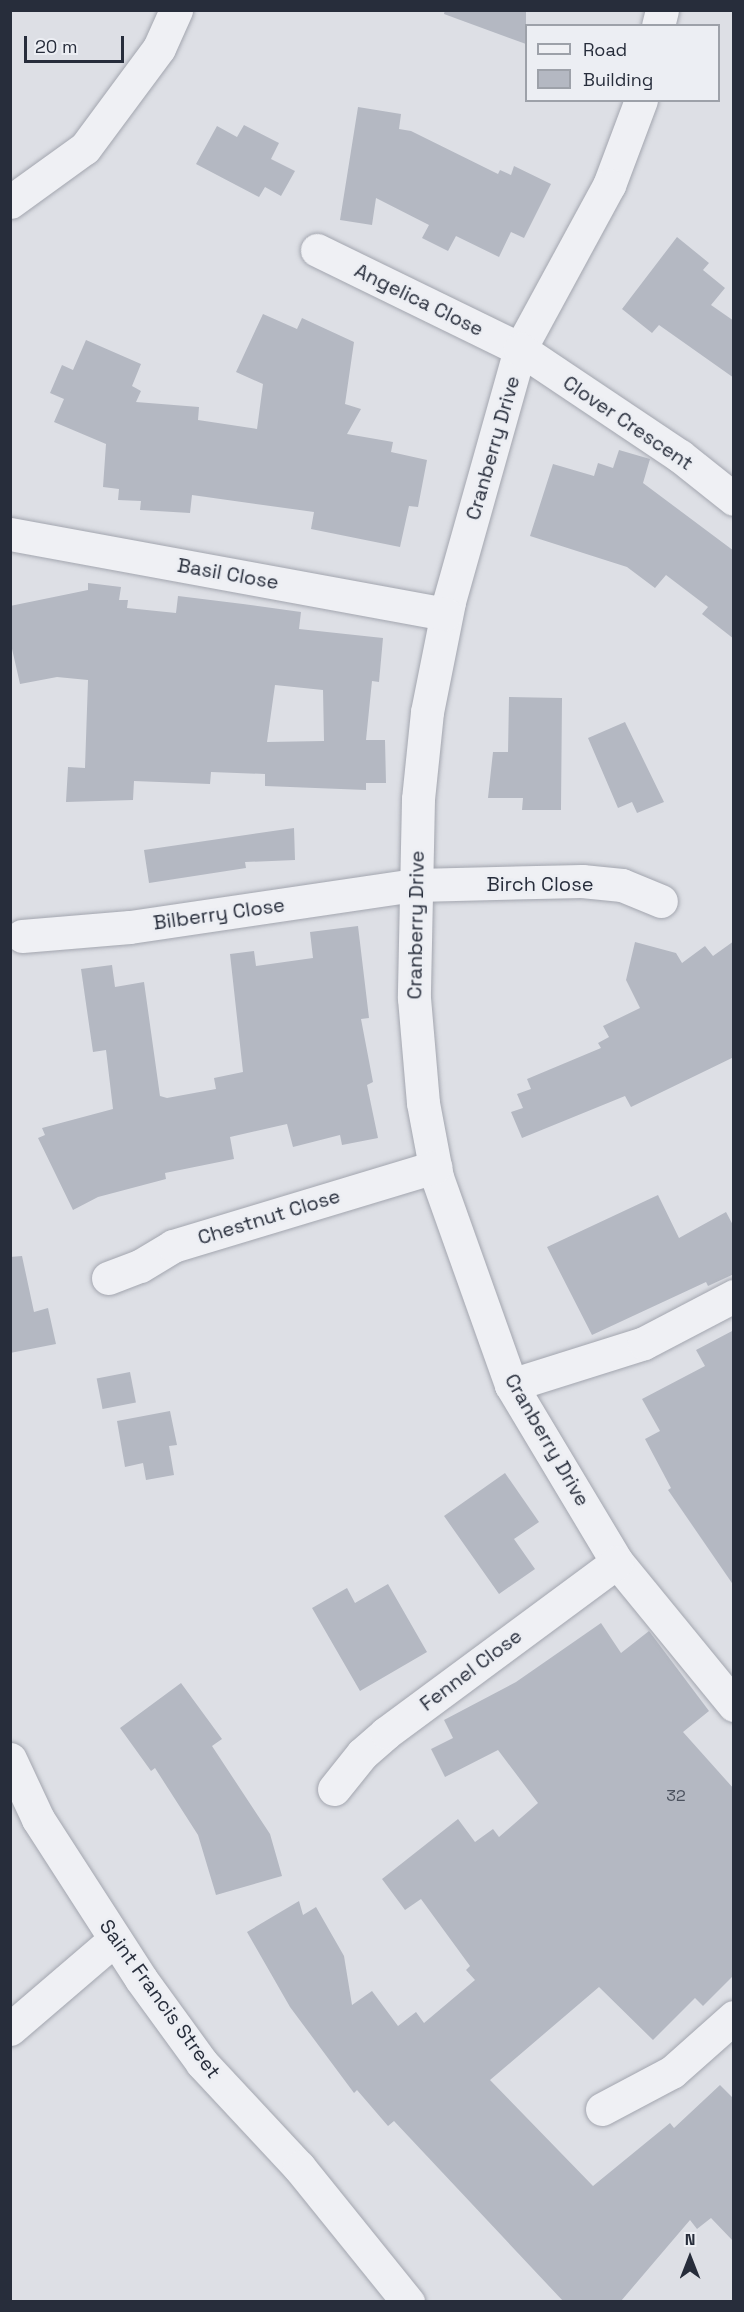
<!DOCTYPE html>
<html>
<head>
<meta charset="utf-8">
<style>
	body { margin:0 }
	#map { position:relative; width:744px; height:2312px; overflow:hidden; background:#dddfe5; font-family:"Space Grotesk",sans-serif }
	div>[style] { position:absolute }
	.building>* { inset:0; background:#b4b8c2; transform-origin:0 0 }
	.roads { filter:drop-shadow(0 0 2px #a3a6af) drop-shadow(0 0 2px #a3a6af) }
	.minor>* { height:33px; margin:-16.5px; padding:0 16.5px; transform-origin:16.5px; border-radius:16.5px; background:#eff0f4 }
	span { translate:-50% -50%; white-space:nowrap; text-align:center; line-height:1.15; -webkit-text-stroke:5px #eceef3; paint-order:stroke }
	.number-label { font-size:16px; color:#4a505d }
	.number-label span { -webkit-text-stroke-width:0 }
	.street-label { font-size:20px; color:#272d3b }
	.frame { position:absolute; inset:0; border:12px solid #272d3b; pointer-events:none }
	.legend { position:absolute; left:525px; top:24px; width:195px; height:78px; box-sizing:border-box; background:#eceef3; border:2px solid #9da1a9; margin:0; padding:8px 10px; list-style:none; font-size:18px; color:#272d3b }
	.legend li { display:flex; align-items:center; gap:12px; height:30px }
	.legend b { width:30px; border:2px solid #9da1a9 }
	.north { position:absolute; left:660px; top:2228px; width:60px; height:60px; -webkit-text-stroke:4px #eceef3; paint-order:stroke; rotate:0deg; font-size:16px; font-weight:700; line-height:24px; text-align:center; color:#272d3b }
	.north::after { content:''; display:block; margin:auto; width:21px; height:27px; background:#272d3b; clip-path:polygon(50% 0,100% 100%,50% 72%,0 100%) }
	.scale { position:absolute; left:24px; top:36px; width:100px; height:27px; box-sizing:border-box; border:3px solid #272d3b; border-top:0; padding-left:8px; font-size:18px; line-height:21px; white-space:nowrap; color:#272d3b; -webkit-text-stroke:4px #eceef3; paint-order:stroke }
</style>
</head>
<body>
<div id="map">
	<div class="building">
		<i style="clip-path:polygon(445px 10px,526px 10px,526px 44px,444px 14px)"></i>
		<i style="clip-path:polygon(358px 107px,401px 114px,399px 129px,411px 131px,498px 174px,500px 170px,511px 175px,514px 166px,551px 184px,524px 238px,511px 232px,499px 257px,456px 236px,448px 251px,422px 238px,429px 225px,376px 198px,372px 225px,340px 220px)"></i>
		<i style="clip-path:polygon(244px 125px,279px 143px,271px 159px,295px 171px,281px 196px,265px 187px,259px 197px,196px 164px,217px 126px,237px 137px)"></i>
		<i style="clip-path:polygon(677px 237px,709px 263px,703px 270px,725px 288px,711px 305px,734px 321px,734px 378px,659px 325px,652px 333px,622px 309px)"></i>
		<i style="clip-path:polygon(263px 314px,297px 329px,302px 318px,354px 342px,345px 404px,361px 409px,347px 434px,393px 442px,391px 452px,427px 460px,418px 507px,409px 506px,400px 547px,311px 529px,314px 512px,192px 495px,190px 513px,140px 510px,141px 501px,118px 500px,119px 489px,103px 487px,106px 444px,54px 422px,64px 399px,50px 393px,62px 365px,73px 370px,86px 340px,141px 364px,132px 386px,141px 391px,136px 402px,199px 407px,198px 420px,257px 429px,263px 384px,236px 372px)"></i>
		<i style="clip-path:polygon(619px 450px,650px 459px,643px 483px,734px 551px,734px 639px,702px 614px,708px 607px,666px 575px,655px 588px,627px 567px,530px 536px,553px 464px,594px 476px,598px 463px,613px 468px)"></i>
		<i style="clip-path:polygon(evenodd,88px 583px,121px 587px,119px 600px,128px 600px,127px 608px,176px 613px,178px 596px,243px 604px,301px 612px,299px 629px,383px 638px,379px 682px,372px 681px,366px 740px,385px 740px,386px 783px,366px 783px,366px 790px,265px 786px,265px 774px,211px 772px,210px 784px,134px 781px,133px 800px,66px 802px,68px 767px,85px 768px,88px 680px,57px 677px,20px 684px,10px 640px,10px 606px,88px 590px,88px 583px,275px 685px,323px 690px,324px 741px,267px 742px,275px 685px)"></i>
		<i style="clip-path:polygon(509px 697px,562px 698px,561px 810px,522px 810px,523px 798px,488px 798px,493px 752px,508px 752px)"></i>
		<i style="clip-path:polygon(625px 722px,664px 802px,637px 813px,632px 802px,618px 808px,588px 738px)"></i>
		<i style="clip-path:polygon(294px 828px,295px 860px,245px 862px,246px 868px,149px 883px,144px 850px)"></i>
		<i style="clip-path:polygon(358px 926px,369px 1018px,361px 1019px,373px 1082px,367px 1085px,378px 1138px,342px 1145px,340px 1135px,293px 1147px,287px 1124px,230px 1137px,234px 1159px,165px 1173px,166px 1179px,98px 1197px,73px 1210px,38px 1138px,45px 1135px,42px 1128px,113px 1109px,106px 1050px,93px 1052px,81px 969px,112px 965px,115px 987px,144px 982px,160px 1096px,167px 1098px,216px 1089px,214px 1078px,243px 1072px,230px 954px,254px 951px,256px 966px,313px 958px,310px 932px)"></i>
		<i style="clip-path:polygon(734px 941px,734px 1057px,631px 1107px,625px 1096px,522px 1138px,511px 1112px,523px 1108px,517px 1094px,531px 1089px,527px 1079px,601px 1048px,598px 1043px,609px 1037px,603px 1026px,640px 1008px,626px 980px,635px 942px,676px 953px,682px 963px,705px 946px,713px 956px)"></i>
		<i style="clip-path:polygon(658px 1195px,679px 1238px,726px 1212px,734px 1227px,734px 1274px,708px 1286px,706px 1282px,592px 1335px,547px 1247px)"></i>
		<i style="clip-path:polygon(22px 1256px,34px 1312px,48px 1308px,56px 1344px,10px 1353px,10px 1257px)"></i>
		<i style="clip-path:polygon(734px 1330px,734px 1586px,668px 1490px,671px 1488px,645px 1439px,660px 1431px,642px 1399px,705px 1366px,696px 1350px)"></i>
		<i style="left:130px;top:1372px;width:31px;height:34px;rotate:79deg"></i>
		<i style="clip-path:polygon(170px 1411px,177px 1445px,169px 1446px,174px 1475px,146px 1480px,143px 1463px,125px 1467px,117px 1421px)"></i>
		<i style="clip-path:polygon(505px 1473px,539px 1522px,514px 1539px,535px 1569px,499px 1594px,444px 1516px)"></i>
		<i style="clip-path:polygon(388px 1584px,427px 1652px,360px 1691px,312px 1608px,347px 1588px,355px 1603px)"></i>
		<i style="clip-path:polygon(601px 1623px,621px 1653px,649px 1631px,709px 1711px,683px 1732px,734px 1789px,734px 1975px,703px 2006px,695px 1998px,653px 2040px,599px 1987px,490px 2080px,593px 2186px,670px 2123px,674px 2128px,720px 2085px,734px 2099px,734px 2242px,711px 2218px,697px 2229px,690px 2220px,621px 2301px,563px 2301px,394px 2121px,388px 2126px,357px 2090px,354px 2093px,290px 2007px,247px 1932px,299px 1901px,303px 1915px,316px 1907px,344px 1956px,352px 2005px,372px 1991px,398px 2026px,416px 2012px,424px 2023px,475px 1980px,466px 1970px,470px 1966px,421px 1899px,405px 1910px,382px 1879px,458px 1819px,475px 1842px,493px 1829px,499px 1837px,538px 1803px,498px 1750px,445px 1777px,431px 1749px,453px 1738px,444px 1720px,516px 1682px)"></i>
		<i style="clip-path:polygon(181px 1683px,222px 1739px,212px 1746px,270px 1834px,282px 1876px,216px 1895px,198px 1835px,155px 1768px,151px 1771px,120px 1728px)"></i>
	</div>
	<div class="roads">
		<div class="minor">
			<i style="left:658px;top:26px;width:16px;rotate:-76deg"></i>
			<i style="left:641px;top:100px;width:91px;rotate:110.6deg"></i>
			<i style="left:609px;top:185px;width:187px;rotate:118.5deg"></i>
			<i style="left:520px;top:349px;width:263px;rotate:105.7deg"></i>
			<i style="left:449px;top:602px;width:112px;rotate:101.3deg"></i>
			<i style="left:427px;top:712px;width:87px;rotate:95.9deg"></i>
			<i style="left:418px;top:799px;width:199px;rotate:91.2deg"></i>
			<i style="left:414px;top:998px;width:105px;rotate:85.1deg"></i>
			<i style="left:423px;top:1103px;width:75px;rotate:79.3deg"></i>
			<i style="left:437px;top:1177px;width:221px;rotate:70.4deg"></i>
			<i style="left:511px;top:1385px;width:206px;rotate:59.1deg"></i>
			<i style="left:617px;top:1562px;width:185px;rotate:50.7deg"></i>
			<i style="left:10px;top:202px;width:92px;rotate:-35.8deg"></i>
			<i style="left:85px;top:148px;width:124px;rotate:-53.5deg"></i>
			<i style="left:159px;top:48px;width:42px;rotate:-65.9deg"></i>
			<i style="left:317px;top:250px;width:226px;rotate:26deg"></i>
			<i style="left:520px;top:349px;width:192px;rotate:33.8deg"></i>
			<i style="left:680px;top:456px;width:69px;rotate:38.5deg"></i>
			<i style="left:10px;top:534px;width:443px;rotate:10.4deg"></i>
			<i style="left:22px;top:936px;width:108px;rotate:-4.8deg"></i>
			<i style="left:130px;top:927px;width:289px;rotate:-8.4deg"></i>
			<i style="left:416px;top:885px;width:166px;rotate:-1.4deg"></i>
			<i style="left:582px;top:881px;width:40px;rotate:5.7deg"></i>
			<i style="left:622px;top:885px;width:42px;rotate:22.3deg"></i>
			<i style="left:108px;top:1278px;width:34px;rotate:-21deg"></i>
			<i style="left:140px;top:1266px;width:39px;rotate:-31deg"></i>
			<i style="left:173px;top:1246px;width:274px;rotate:-16.8deg"></i>
			<i style="left:511px;top:1385px;width:139px;rotate:-17.5deg"></i>
			<i style="left:644px;top:1343px;width:102px;rotate:-27.6deg"></i>
			<i style="left:10px;top:1759px;width:66px;rotate:65deg"></i>
			<i style="left:38px;top:1819px;width:190px;rotate:57.2deg"></i>
			<i style="left:141px;top:1979px;width:104px;rotate:54deg"></i>
			<i style="left:202px;top:2063px;width:142px;rotate:47deg"></i>
			<i style="left:299px;top:2167px;width:174px;rotate:51.1deg"></i>
			<i style="left:334px;top:1789px;width:45px;rotate:-51.3deg"></i>
			<i style="left:362px;top:1754px;width:32px;rotate:-41deg"></i>
			<i style="left:386px;top:1733px;width:287px;rotate:-36.5deg"></i>
			<i style="left:10px;top:2029px;width:138px;rotate:-40.6deg"></i>
			<i style="left:602px;top:2109px;width:79px;rotate:-27.9deg"></i>
			<i style="left:672px;top:2072px;width:83px;rotate:-41.6deg"></i>
		</div>
	</div>
	<div class="number-label">
		<span style="left:676px;top:1796px">32</span>
	</div>
	<div class="street-label">
		<span style="left:419px;top:300px;rotate:26deg">Angelica Close</span>
		<span style="left:628px;top:423px;rotate:34deg">Clover Crescent</span>
		<span style="left:493px;top:448px;rotate:-74deg">Cranberry Drive</span>
		<span style="left:228px;top:574px;rotate:10deg">Basil Close</span>
		<span style="left:540px;top:884px">Birch Close</span>
		<span style="left:219px;top:914px;rotate:-8deg">Bilberry Close</span>
		<span style="left:416px;top:925px;rotate:-89deg">Cranberry Drive</span>
		<span style="left:269px;top:1217px;rotate:-17deg">Chestnut Close</span>
		<span style="left:547px;top:1440px;rotate:60deg">Cranberry Drive</span>
		<span style="left:471px;top:1670px;rotate:-37deg">Fennel Close</span>
		<span style="left:160px;top:1999px;rotate:54deg">Saint Francis Street</span>
	</div>
	<div class="frame"></div>
	<ul class="legend">
	<li><b style="height:8px;background:#eff0f4"></b>Road</li>
	<li><b style="height:16px;background:#b4b8c2"></b>Building</li>
	</ul>
	<div class="north">N</div>
	<div class="scale">20 m</div>
</div>
</body>
</html>
